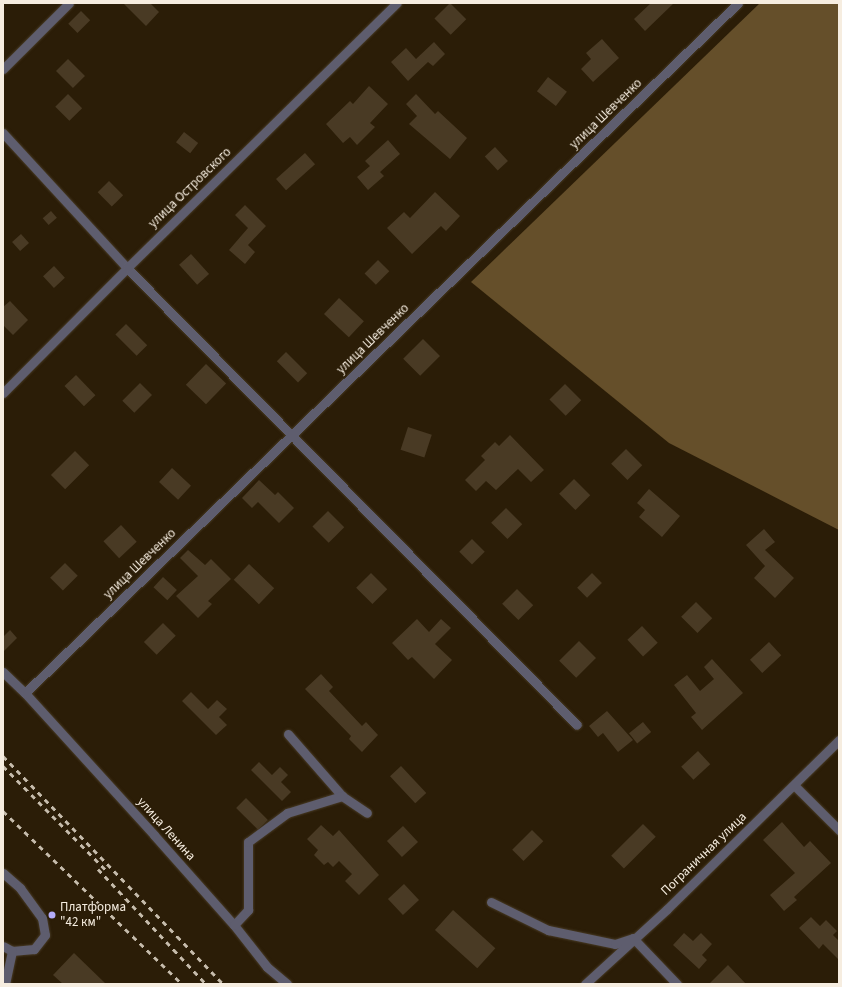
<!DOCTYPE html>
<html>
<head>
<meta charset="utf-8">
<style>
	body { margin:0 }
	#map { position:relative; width:842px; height:987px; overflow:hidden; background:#2b1d07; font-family:"Source Sans 3",sans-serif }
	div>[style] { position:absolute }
	.forest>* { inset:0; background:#654f2a }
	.building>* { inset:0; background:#493a24; transform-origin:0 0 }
	.roads { filter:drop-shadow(0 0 1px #473a25) drop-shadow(0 0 1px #473a25) }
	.street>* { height:9px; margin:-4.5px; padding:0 4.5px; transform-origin:4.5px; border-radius:4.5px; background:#5e5d6e }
	.rail>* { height:3px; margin-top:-1.5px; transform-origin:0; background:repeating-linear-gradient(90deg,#c6bcac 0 5px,transparent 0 10px) }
	.dots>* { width:11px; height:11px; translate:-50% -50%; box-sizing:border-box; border:2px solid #2b1d07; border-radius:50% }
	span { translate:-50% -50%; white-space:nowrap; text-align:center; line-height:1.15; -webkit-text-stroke:3px #2b1d07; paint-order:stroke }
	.street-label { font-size:13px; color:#f6ede0 }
	.poi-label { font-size:13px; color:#f6ede0 }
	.left { translate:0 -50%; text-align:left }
	.frame { position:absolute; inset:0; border:4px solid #f6ede0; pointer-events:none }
</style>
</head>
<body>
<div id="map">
	<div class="forest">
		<i style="clip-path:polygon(760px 3px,839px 3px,839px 530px,669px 443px,471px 282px)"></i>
	</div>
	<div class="building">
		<i style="clip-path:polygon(123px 3px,150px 3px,159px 12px,146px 26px)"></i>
		<i style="left:450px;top:3px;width:23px;height:22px;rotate:45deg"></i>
		<i style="clip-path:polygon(651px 3px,674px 3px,645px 31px,634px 19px)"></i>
		<i style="left:81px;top:11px;width:13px;height:18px;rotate:45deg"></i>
		<i style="clip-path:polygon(602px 39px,619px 58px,593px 82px,581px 69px,591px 59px,586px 53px)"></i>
		<i style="clip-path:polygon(434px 42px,445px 54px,433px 66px,428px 62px,408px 81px,391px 62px,406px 48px,416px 59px)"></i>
		<i style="left:68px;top:59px;width:24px;height:17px;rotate:45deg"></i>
		<i style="left:548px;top:77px;width:24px;height:18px;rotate:38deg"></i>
		<i style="clip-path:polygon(369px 86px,388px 104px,370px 123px,375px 127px,357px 145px,350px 137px,343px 143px,326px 124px,350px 101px,353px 104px)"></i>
		<i style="left:68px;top:94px;width:20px;height:18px;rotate:45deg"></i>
		<i style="clip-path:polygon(416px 94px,435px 114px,438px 111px,467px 138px,450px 159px,409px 124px,417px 116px,406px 104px)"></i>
		<i style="left:184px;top:132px;width:18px;height:13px;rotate:38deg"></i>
		<i style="clip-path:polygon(388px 140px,400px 154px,380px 172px,384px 176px,368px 190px,357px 177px,370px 166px,365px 161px)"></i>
		<i style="left:495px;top:147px;width:19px;height:14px;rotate:47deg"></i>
		<i style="left:305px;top:153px;width:15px;height:39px;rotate:48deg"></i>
		<i style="left:109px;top:181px;width:20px;height:16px;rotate:45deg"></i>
		<i style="clip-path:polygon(435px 192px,460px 216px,446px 231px,441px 226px,412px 254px,387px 228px,404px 212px,410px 218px)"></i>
		<i style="clip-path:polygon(245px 205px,266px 226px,248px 245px,255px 252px,245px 264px,229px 250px,248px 228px,235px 215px)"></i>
		<i style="left:51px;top:211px;width:9px;height:11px;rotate:49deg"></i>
		<i style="left:21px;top:234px;width:12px;height:12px;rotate:48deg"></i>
		<i style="left:191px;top:254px;width:27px;height:16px;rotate:48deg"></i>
		<i style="left:378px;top:260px;width:16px;height:19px;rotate:45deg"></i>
		<i style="left:54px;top:266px;width:16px;height:15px;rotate:47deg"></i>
		<i style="left:339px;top:298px;width:34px;height:22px;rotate:43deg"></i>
		<i style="clip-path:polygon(10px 301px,28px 320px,13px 335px,3px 325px,3px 307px)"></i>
		<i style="left:126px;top:324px;width:30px;height:15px;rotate:45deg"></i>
		<i style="left:423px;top:339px;width:24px;height:28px;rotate:45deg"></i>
		<i style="left:286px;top:352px;width:30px;height:13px;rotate:45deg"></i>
		<i style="left:206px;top:364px;width:28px;height:29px;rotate:44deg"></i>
		<i style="left:76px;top:375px;width:28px;height:16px;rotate:46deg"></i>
		<i style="left:140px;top:383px;width:17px;height:25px;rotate:45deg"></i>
		<i style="left:565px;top:384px;width:23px;height:22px;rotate:45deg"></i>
		<i style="left:408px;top:427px;width:25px;height:24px;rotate:18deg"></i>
		<i style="clip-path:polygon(510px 435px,544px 470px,531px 482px,518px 469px,496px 490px,486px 481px,476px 491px,465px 480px,485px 460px,481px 456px,495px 442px,499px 446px)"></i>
		<i style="left:626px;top:449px;width:23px;height:21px;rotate:45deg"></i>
		<i style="left:75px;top:451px;width:20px;height:34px;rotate:45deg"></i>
		<i style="left:172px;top:468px;width:26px;height:19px;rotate:43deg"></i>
		<i style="left:574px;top:479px;width:23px;height:21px;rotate:45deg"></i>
		<i style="clip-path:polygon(259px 480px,275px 495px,278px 492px,294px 508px,279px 523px,258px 502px,252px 508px,242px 498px)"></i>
		<i style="clip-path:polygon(649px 489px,680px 516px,662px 537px,639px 517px,645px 510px,637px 503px)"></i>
		<i style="left:506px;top:508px;width:23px;height:21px;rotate:45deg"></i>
		<i style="left:328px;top:511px;width:23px;height:22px;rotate:45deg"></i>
		<i style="left:121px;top:525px;width:23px;height:24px;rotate:47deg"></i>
		<i style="clip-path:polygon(764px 529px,775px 542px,765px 550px,794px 578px,775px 598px,754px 578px,765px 566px,746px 545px)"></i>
		<i style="left:472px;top:539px;width:18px;height:18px;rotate:45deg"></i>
		<i style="clip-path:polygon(188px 550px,205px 565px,211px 559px,231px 579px,208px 601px,212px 604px,198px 618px,176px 596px,198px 576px,180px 558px)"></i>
		<i style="left:65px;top:563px;width:18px;height:21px;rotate:45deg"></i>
		<i style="left:249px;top:564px;width:35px;height:22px;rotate:44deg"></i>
		<i style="left:371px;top:573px;width:23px;height:21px;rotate:45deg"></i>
		<i style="left:592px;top:573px;width:14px;height:21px;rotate:45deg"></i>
		<i style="left:163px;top:577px;width:19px;height:14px;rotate:43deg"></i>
		<i style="left:517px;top:589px;width:23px;height:21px;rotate:45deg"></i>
		<i style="left:696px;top:602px;width:23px;height:21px;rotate:45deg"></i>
		<i style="clip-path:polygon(417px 619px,429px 632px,441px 619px,451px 628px,435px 644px,452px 660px,434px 679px,412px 657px,408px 660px,392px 643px)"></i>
		<i style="left:163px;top:623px;width:18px;height:27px;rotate:45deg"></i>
		<i style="left:642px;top:626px;width:23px;height:20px;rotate:47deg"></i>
		<i style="clip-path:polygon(10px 630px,17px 638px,3px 652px,3px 637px)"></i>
		<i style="left:579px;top:641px;width:24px;height:28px;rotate:45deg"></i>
		<i style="left:769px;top:642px;width:18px;height:26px;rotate:47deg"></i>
		<i style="clip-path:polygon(712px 659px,743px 693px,702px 730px,691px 717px,696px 713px,674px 685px,687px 675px,700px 691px,714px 679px,704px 667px)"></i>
		<i style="clip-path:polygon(321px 674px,333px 687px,329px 691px,362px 726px,366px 722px,378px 735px,362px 752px,349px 739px,351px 736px,305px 689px)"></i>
		<i style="clip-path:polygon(191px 692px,208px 709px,217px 700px,227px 709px,219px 717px,227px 725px,216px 735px,182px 701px)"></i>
		<i style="clip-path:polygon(607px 711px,633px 740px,618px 752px,603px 733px,598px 737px,589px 726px)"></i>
		<i style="left:643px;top:722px;width:13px;height:18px;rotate:51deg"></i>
		<i style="left:698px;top:751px;width:18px;height:23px;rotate:47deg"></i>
		<i style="clip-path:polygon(259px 762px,272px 775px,280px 767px,288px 775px,281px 782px,291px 792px,282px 801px,251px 770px)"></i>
		<i style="left:401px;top:766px;width:37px;height:15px;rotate:47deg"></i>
		<i style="left:246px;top:798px;width:31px;height:14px;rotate:45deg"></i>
		<i style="clip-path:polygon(782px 822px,804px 847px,810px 841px,831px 863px,794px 897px,797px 900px,784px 911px,770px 895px,795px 873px,763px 840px)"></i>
		<i style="left:643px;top:824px;width:18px;height:45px;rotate:45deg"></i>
		<i style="clip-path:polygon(321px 825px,333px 836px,339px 830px,379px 875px,359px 895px,345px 881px,352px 874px,339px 861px,333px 867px,328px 862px,324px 865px,314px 855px,318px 850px,307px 839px)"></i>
		<i style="left:403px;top:826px;width:22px;height:22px;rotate:47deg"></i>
		<i style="left:532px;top:830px;width:16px;height:28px;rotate:45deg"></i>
		<i style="left:404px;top:884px;width:22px;height:22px;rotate:47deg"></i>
		<i style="left:453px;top:910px;width:57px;height:27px;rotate:42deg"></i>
		<i style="clip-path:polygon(811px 917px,820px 926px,826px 920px,837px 931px,833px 935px,839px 941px,839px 960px,823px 944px,819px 949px,799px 928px)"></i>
		<i style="clip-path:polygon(684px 933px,693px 941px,701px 933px,712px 944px,702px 955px,707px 960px,699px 969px,673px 945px)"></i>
		<i style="clip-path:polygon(74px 953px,106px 984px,63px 984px,53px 975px)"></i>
		<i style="clip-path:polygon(728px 965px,746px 984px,709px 984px)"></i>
	</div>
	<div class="roads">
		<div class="street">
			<i style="left:3px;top:69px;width:93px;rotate:-45deg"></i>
			<i style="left:3px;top:133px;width:183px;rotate:47.4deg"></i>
			<i style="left:127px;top:268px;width:641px;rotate:45.44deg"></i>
			<i style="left:3px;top:393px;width:176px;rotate:-45.2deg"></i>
			<i style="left:127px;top:268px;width:378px;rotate:-44.5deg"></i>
			<i style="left:3px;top:672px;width:30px;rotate:44deg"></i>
			<i style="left:25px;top:693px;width:192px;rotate:47.7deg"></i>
			<i style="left:154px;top:835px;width:120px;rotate:48.4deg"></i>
			<i style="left:234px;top:925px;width:53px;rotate:51.8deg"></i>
			<i style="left:267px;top:967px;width:26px;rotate:40deg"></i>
			<i style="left:25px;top:693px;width:992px;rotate:-44.06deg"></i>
			<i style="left:288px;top:734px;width:82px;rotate:48.9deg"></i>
			<i style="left:342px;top:796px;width:30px;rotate:34deg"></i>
			<i style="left:794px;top:785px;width:64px;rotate:45deg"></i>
			<i style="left:3px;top:873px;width:23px;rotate:41deg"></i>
			<i style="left:20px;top:888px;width:37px;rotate:54deg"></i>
			<i style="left:42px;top:918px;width:17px;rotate:80deg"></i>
			<i style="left:45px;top:935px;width:18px;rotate:128deg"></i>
			<i style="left:34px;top:949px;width:22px;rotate:175deg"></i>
			<i style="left:12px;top:951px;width:10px;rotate:-151deg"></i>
			<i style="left:491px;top:902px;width:64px;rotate:26.2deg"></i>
			<i style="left:548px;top:930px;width:68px;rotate:11.8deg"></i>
			<i style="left:615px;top:944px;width:19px;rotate:-18deg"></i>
			<i style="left:633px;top:938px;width:64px;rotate:46.3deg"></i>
			<i style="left:234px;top:925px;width:21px;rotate:-47deg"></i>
			<i style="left:248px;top:910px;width:68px;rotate:-90deg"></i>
			<i style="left:248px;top:842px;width:49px;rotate:-36.6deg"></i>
			<i style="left:287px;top:813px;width:58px;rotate:-17.2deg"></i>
			<i style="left:5px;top:984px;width:34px;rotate:-78deg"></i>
			<i style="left:585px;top:984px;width:111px;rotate:-42.4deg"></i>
			<i style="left:667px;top:909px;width:241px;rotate:-44.5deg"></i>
		</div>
	</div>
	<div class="rail">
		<i style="left:3px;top:756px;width:317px;rotate:46deg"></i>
		<i style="left:3px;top:766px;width:148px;rotate:45.3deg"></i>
		<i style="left:3px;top:811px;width:249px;rotate:44deg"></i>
		<i style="left:98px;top:869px;width:158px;rotate:46.8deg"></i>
	</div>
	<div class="dots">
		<i style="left:52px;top:915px;background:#b4acf9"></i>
	</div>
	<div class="street-label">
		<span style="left:606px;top:114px;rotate:-44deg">улица Шевченко</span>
		<span style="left:190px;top:188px;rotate:-44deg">улица Островского</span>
		<span style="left:373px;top:339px;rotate:-44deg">улица Шевченко</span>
		<span style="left:140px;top:564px;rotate:-44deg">улица Шевченко</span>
		<span style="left:166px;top:829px;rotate:48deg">улица Ленина</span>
		<span style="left:704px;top:854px;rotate:-44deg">Пограничная улица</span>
	</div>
	<div class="poi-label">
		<span class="left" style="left:60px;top:915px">Платформа<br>"42 км"</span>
	</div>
	<div class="frame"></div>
</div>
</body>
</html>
